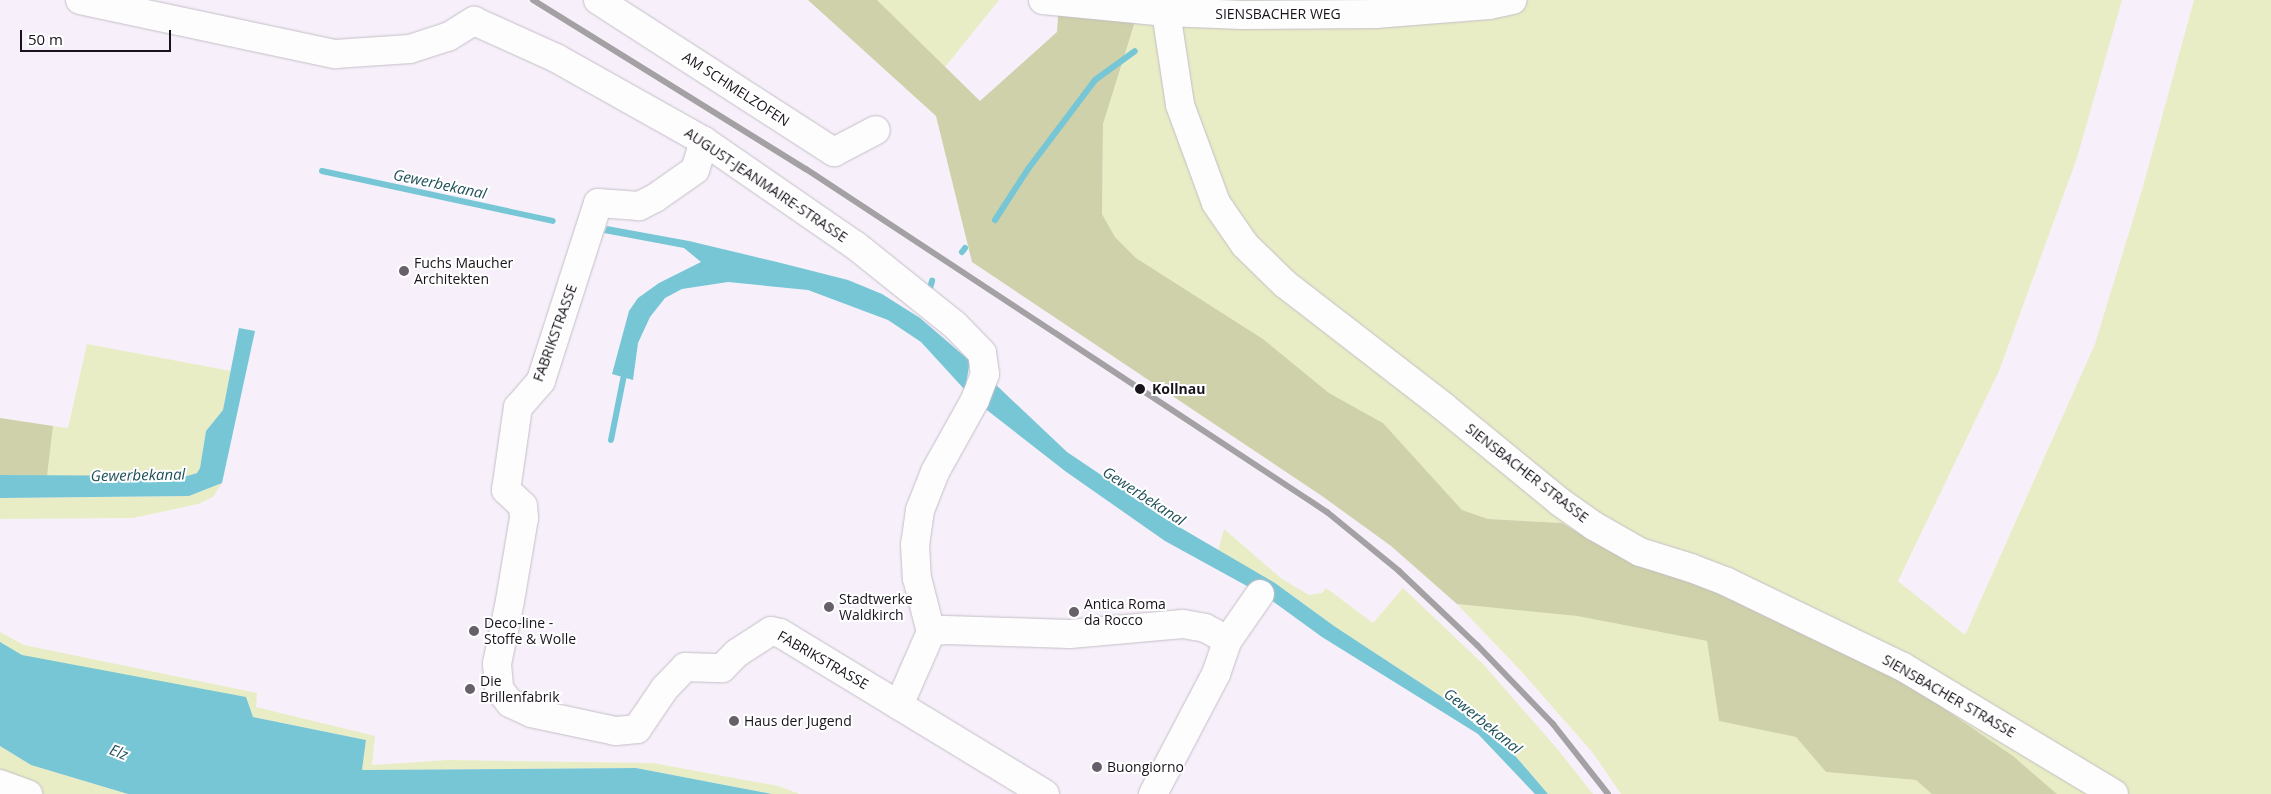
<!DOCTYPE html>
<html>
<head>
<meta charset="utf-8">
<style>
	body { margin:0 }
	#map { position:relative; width:2271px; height:794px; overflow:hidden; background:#f7f0fa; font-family:"Open Sans",sans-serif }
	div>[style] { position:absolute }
	.green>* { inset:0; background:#e9edc5 }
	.forest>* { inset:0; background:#ced1a9 }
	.water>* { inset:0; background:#76c6d6 }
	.stream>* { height:6px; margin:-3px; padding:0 3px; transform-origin:3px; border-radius:3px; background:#76c6d6 }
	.roads { filter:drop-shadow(0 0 1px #c4bec7) drop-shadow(0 0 1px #c4bec7) }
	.minor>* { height:28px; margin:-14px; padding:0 14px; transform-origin:14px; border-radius:14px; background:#fefdfe }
	.rail-1>* { height:6px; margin:-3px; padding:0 3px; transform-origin:3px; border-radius:3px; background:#a3a1a4 }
	.dots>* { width:14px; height:14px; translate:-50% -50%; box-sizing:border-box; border:2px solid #fff; border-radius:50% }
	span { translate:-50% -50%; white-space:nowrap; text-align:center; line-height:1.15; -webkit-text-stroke:4px #fff; paint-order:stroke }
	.street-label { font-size:14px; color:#19131c }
	.poi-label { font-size:14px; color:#19131c }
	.left { translate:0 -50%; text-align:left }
	.stop-label { font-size:14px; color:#19131c; font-weight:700 }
	.water-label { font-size:15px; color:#20515a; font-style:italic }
	.scale { position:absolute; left:20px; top:30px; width:151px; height:22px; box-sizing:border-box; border:2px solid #19131c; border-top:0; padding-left:6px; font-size:15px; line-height:18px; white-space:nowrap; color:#19131c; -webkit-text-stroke:4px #fff; paint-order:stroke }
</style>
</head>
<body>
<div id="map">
	<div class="green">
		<i style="clip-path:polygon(877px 0,999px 0,945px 67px)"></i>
		<i style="clip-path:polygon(1043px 0,2122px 0,2077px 158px,1999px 371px,1898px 581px,1965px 635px,2095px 344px,2142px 190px,2194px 0,2271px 0,2271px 794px,2057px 794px,2013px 756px,1917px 690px,1642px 565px,1592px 541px,1562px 523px,1488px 519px,1462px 510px,1383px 423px,1329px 393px,1263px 339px,1136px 258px,1115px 237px,1102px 214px,1103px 124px,1139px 10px)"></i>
		<i style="clip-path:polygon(87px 344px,231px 371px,223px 410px,206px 431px,200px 468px,197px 473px,187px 476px,47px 476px,53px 426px,68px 428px)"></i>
		<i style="clip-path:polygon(222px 483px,213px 497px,198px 504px,133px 518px,0 519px,0 498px,189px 496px)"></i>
		<i style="clip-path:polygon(1224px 529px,1282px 579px,1309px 595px,1322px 593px,1326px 588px,1373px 623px,1403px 588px,1484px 665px,1559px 751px,1593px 794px,1548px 794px,1511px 751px,1442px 697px,1334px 626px,1275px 583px,1218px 551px)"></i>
		<i style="clip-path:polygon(1457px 604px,1577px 616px,1707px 641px,1719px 721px,1796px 737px,1826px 772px,1916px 780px,1932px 794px,1621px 794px,1593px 753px,1521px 671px)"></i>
		<i style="clip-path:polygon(0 632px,24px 645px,257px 693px,256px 707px,375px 736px,372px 765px,448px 760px,653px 763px,778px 786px,800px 794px,772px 794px,636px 768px,362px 770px,366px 740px,253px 717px,22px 655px,0 642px)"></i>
		<i style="clip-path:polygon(0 746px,31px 765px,128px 794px,28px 794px,0 784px)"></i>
	</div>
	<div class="forest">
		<i style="clip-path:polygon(808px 0,877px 0,980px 101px,1057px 32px,1059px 2px,1139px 9px,1103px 124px,1102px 214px,1115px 237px,1136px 258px,1263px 339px,1329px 393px,1383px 423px,1462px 510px,1488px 519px,1562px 523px,1592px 541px,1642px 565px,1699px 579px,1917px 690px,2013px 756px,2057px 794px,1932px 794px,1916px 780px,1826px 772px,1796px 737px,1719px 721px,1707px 641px,1577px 616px,1457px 604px,1391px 546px,1322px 496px,972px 262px,936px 116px)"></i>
		<i style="clip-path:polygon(0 418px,53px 426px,47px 476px,0 475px)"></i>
	</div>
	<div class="water">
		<i style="clip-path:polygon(607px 226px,689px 241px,777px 262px,848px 280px,882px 294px,920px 318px,970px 361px,965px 390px,921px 342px,888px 320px,808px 290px,728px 282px,682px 289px,665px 298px,650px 317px,638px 343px,633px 380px,612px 374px,629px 311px,638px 298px,659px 283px,701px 262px,684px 248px,604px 233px)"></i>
		<i style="clip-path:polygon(239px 328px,255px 331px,222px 483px,189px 496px,0 498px,0 475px,187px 476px,197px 473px,200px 468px,206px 431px,223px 410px)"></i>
		<i style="clip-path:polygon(993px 382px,1067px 452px,1174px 524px,1275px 583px,1334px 626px,1442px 697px,1511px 751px,1548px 794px,1535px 794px,1478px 734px,1322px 637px,1267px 597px,1165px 541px,1065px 471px,983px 407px)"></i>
		<i style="clip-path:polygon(0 642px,22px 655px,246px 697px,253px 717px,366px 740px,362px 770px,636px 768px,772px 794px,128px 794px,31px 765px,0 746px)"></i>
	</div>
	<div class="stream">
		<i style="left:322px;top:171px;width:236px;rotate:12.2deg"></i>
		<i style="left:995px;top:220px;width:61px;rotate:-57.1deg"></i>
		<i style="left:1028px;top:169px;width:111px;rotate:-53deg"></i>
		<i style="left:1095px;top:80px;width:49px;rotate:-35.9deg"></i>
		<i style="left:962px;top:252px;width:5px;rotate:-53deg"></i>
		<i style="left:928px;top:295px;width:15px;rotate:-74deg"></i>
		<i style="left:611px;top:440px;width:71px;rotate:-78.7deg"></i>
	</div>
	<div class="roads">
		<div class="minor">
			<i style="left:80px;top:0;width:261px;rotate:12deg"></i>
			<i style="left:335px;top:54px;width:75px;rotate:-3.8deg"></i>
			<i style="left:410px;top:49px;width:40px;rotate:-18deg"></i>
			<i style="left:448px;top:37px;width:31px;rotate:-32deg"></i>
			<i style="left:598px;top:0;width:281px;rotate:32.8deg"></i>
			<i style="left:834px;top:152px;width:47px;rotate:-27.6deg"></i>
			<i style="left:1043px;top:0;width:124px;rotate:5.6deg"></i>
			<i style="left:1166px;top:12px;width:77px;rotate:2.2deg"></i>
			<i style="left:1243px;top:15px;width:132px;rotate:-0.4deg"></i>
			<i style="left:1375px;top:14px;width:114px;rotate:-4.5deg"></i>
			<i style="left:1489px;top:5px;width:24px;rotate:-12deg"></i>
			<i style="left:1166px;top:12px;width:94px;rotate:81.4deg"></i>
			<i style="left:1180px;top:105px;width:104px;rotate:69.8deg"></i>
			<i style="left:1216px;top:203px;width:51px;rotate:55.4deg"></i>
			<i style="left:1245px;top:245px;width:56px;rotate:44.3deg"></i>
			<i style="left:1285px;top:284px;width:201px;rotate:37.7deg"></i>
			<i style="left:1444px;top:407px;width:150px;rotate:39.3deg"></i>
			<i style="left:1560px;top:502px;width:42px;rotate:35.2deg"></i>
			<i style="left:1594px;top:526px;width:53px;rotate:29.5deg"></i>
			<i style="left:1640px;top:552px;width:53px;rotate:17.4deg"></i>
			<i style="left:1691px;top:568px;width:39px;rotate:21deg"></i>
			<i style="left:1727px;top:582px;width:195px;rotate:25.8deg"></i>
			<i style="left:1903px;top:667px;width:246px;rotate:31deg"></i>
			<i style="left:474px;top:21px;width:90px;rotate:24.3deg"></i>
			<i style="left:556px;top:58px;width:170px;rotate:29.3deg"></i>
			<i style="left:704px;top:141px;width:183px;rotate:34.6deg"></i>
			<i style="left:855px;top:245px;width:128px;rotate:38.7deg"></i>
			<i style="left:955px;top:325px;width:39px;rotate:46deg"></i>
			<i style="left:982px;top:353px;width:21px;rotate:82deg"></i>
			<i style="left:985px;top:374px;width:28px;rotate:111deg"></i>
			<i style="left:975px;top:400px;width:82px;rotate:119.1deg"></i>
			<i style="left:935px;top:472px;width:41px;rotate:111.5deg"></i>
			<i style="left:920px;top:510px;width:34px;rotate:98deg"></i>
			<i style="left:915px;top:544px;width:34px;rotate:87deg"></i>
			<i style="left:917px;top:578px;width:56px;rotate:75.5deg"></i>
			<i style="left:931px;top:632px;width:80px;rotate:113.7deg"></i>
			<i style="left:704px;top:141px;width:30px;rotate:107deg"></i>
			<i style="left:695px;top:170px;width:49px;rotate:145deg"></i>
			<i style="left:655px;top:198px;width:18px;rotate:153deg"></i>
			<i style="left:639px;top:206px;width:41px;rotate:-175.8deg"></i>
			<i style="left:598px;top:203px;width:187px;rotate:107.8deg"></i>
			<i style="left:541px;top:381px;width:35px;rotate:131deg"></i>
			<i style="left:518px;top:407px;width:84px;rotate:98.2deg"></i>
			<i style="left:506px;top:490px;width:23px;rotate:43deg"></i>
			<i style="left:523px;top:506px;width:12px;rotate:85deg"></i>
			<i style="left:524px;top:518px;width:84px;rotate:99.6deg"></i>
			<i style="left:510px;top:601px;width:64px;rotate:101.7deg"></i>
			<i style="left:497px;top:664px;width:25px;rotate:85deg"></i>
			<i style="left:499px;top:689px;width:18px;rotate:52deg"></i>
			<i style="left:510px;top:703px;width:23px;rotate:25deg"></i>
			<i style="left:531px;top:713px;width:87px;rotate:12deg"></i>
			<i style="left:616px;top:731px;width:21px;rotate:-5deg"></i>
			<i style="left:637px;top:729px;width:50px;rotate:-55.7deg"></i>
			<i style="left:665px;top:688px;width:29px;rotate:-46deg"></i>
			<i style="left:685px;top:667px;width:37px;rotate:2deg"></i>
			<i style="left:722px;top:668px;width:21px;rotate:-45deg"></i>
			<i style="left:737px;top:653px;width:40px;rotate:-32.9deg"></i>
			<i style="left:771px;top:631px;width:9px;rotate:13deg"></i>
			<i style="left:780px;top:633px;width:310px;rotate:31.3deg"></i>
			<i style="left:931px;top:632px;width:15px;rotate:-8deg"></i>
			<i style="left:946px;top:630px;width:124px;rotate:1.8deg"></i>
			<i style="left:1070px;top:634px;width:113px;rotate:-5.1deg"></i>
			<i style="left:1183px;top:624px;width:22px;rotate:10deg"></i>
			<i style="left:1205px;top:628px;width:26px;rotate:28deg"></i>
			<i style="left:0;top:784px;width:30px;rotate:20deg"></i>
			<i style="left:1153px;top:794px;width:136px;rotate:-62.3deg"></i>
			<i style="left:1216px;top:674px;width:36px;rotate:-71deg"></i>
			<i style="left:1228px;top:640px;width:56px;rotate:-55.2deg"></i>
		</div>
	</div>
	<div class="rail-1">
		<i style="left:533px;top:0;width:321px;rotate:31.8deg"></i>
		<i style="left:806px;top:169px;width:624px;rotate:33.36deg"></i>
		<i style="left:1327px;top:512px;width:93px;rotate:39.3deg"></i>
		<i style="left:1399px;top:571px;width:108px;rotate:43.5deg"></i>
		<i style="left:1477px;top:645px;width:110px;rotate:46.1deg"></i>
		<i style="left:1553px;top:724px;width:89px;rotate:51.8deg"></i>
	</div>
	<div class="dots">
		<i style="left:404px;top:271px;background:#67606a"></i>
		<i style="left:1140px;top:389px;background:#19131c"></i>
		<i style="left:829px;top:607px;background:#67606a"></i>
		<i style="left:1074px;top:612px;background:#67606a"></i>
		<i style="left:474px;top:631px;background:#67606a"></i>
		<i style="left:470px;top:689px;background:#67606a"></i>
		<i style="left:734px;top:721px;background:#67606a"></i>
		<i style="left:1097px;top:767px;background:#67606a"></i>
	</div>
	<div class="street-label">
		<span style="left:1278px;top:14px">SIENSBACHER WEG</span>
		<span style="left:736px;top:89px;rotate:33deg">AM SCHMELZOFEN</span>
		<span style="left:766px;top:185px;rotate:34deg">AUGUST-JEANMAIRE-STRASSE</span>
		<span style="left:555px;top:333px;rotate:-70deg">FABRIKSTRASSE</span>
		<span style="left:1527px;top:473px;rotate:38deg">SIENSBACHER STRASSE</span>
		<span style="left:823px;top:660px;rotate:30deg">FABRIKSTRASSE</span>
		<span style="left:1949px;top:696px;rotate:30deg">SIENSBACHER STRASSE</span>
	</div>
	<div class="poi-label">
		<span class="left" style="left:414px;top:271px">Fuchs Maucher<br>Architekten</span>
		<span class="left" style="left:839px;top:607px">Stadtwerke<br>Waldkirch</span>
		<span class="left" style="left:1084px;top:612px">Antica Roma<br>da Rocco</span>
		<span class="left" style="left:484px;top:631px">Deco-line -<br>Stoffe &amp; Wolle</span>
		<span class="left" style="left:480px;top:689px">Die<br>Brillenfabrik</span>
		<span class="left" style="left:744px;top:721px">Haus der Jugend</span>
		<span class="left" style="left:1107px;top:767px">Buongiorno</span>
	</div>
	<div class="stop-label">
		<span class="left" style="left:1152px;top:389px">Kollnau</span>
	</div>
	<div class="water-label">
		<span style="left:440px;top:184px;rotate:12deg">Gewerbekanal</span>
		<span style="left:138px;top:475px;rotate:-1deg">Gewerbekanal</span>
		<span style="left:1144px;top:496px;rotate:33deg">Gewerbekanal</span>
		<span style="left:1483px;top:721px;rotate:39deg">Gewerbekanal</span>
		<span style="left:119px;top:752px;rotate:21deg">Elz</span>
	</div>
	<div class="scale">50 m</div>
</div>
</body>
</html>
